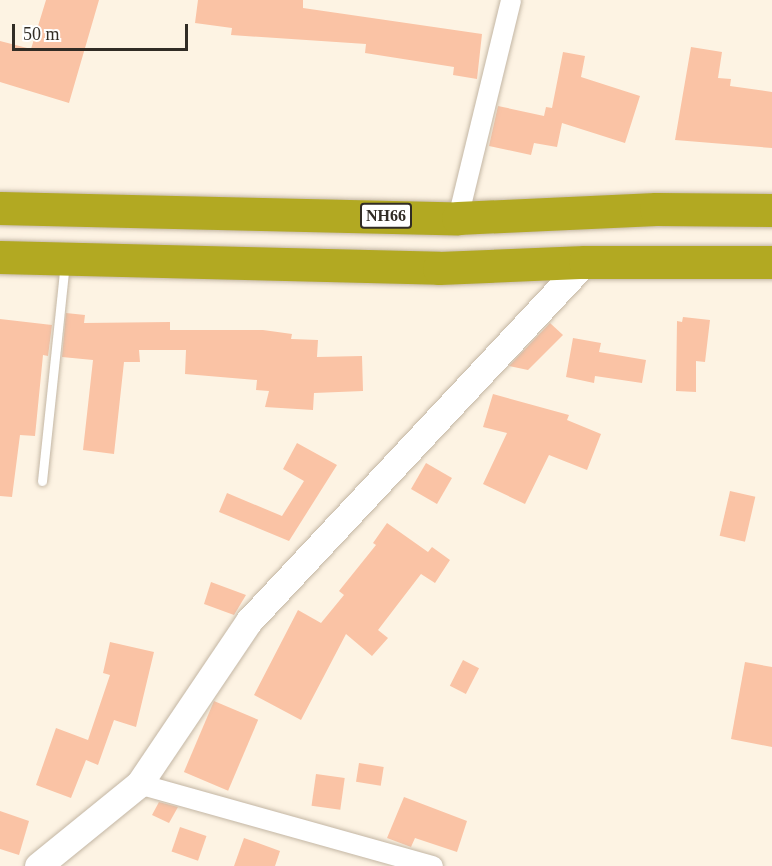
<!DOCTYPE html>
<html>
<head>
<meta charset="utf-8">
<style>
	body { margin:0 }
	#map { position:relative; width:772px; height:866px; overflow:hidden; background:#fdf3e3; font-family:Georgia,serif }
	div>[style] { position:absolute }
	.building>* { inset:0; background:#fac3a5; transform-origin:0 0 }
	.roads { filter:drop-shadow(0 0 2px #c3b6a4) drop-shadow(0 0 2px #c3b6a4) }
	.lane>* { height:9px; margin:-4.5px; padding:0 4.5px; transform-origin:4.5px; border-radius:4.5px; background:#fff }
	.street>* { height:20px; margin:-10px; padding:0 10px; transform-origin:10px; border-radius:10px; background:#fff }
	.secondary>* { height:27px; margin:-13.5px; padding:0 13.5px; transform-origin:13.5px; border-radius:13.5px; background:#fff }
	.highway>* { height:33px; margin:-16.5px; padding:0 16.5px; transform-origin:16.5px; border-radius:16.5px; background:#b2a922 }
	span { translate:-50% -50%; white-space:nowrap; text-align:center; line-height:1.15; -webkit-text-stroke:4.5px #fff; paint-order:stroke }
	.shield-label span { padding:2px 4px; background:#fff; border:2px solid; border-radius:4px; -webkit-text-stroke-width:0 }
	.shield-label { font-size:16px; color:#312c25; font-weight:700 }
	.scale { position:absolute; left:12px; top:24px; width:176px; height:27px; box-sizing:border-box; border:3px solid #312c25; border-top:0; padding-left:8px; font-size:18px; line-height:21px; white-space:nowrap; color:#312c25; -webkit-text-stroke:4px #fff; paint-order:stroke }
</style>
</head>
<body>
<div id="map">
	<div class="building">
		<i style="clip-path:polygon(46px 0,99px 0,69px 103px,0 82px,0 41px,31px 49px)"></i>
		<i style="clip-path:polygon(198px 0,303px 0,303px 8px,482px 34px,477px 79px,453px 75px,454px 67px,365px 53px,366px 44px,231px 35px,232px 28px,195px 23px)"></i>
		<i style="clip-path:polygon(691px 47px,722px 52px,718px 78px,731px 79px,730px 86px,772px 92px,772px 148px,675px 140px)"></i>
		<i style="clip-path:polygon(563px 52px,585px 56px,581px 77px,640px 96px,625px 143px,562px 123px,557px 147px,534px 143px,531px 155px,489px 146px,498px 106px,544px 116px,546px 107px,552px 108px)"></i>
		<i style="clip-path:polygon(66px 313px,85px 315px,84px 323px,170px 322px,170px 330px,263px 330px,292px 334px,291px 339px,318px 340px,317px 357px,362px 356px,363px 391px,314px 393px,313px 410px,265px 407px,269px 391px,256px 390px,257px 380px,185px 374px,186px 350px,139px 350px,140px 362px,124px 362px,114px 454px,83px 450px,93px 360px,62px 357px)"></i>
		<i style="clip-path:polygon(683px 317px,710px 320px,705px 362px,696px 361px,696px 392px,676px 391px,677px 321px,682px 322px)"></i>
		<i style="clip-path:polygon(0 319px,52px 325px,48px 356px,43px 355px,35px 436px,20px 435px,12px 497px,0 496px)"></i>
		<i style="clip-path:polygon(550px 323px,563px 335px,528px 370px,509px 366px)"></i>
		<i style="clip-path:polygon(573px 338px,601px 343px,599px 352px,646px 360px,642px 383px,595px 376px,594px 383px,566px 377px)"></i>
		<i style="clip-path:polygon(493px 394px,569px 415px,567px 420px,601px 434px,587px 470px,549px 455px,525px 504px,483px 484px,507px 433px,483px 427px)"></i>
		<i style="clip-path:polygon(297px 443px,337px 465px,289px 541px,219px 512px,227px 493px,282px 516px,304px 481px,283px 469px)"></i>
		<i style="left:426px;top:463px;width:30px;height:30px;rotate:30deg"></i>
		<i style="left:730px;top:491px;width:26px;height:46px;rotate:13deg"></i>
		<i style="clip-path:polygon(387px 523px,428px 552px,432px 547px,450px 560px,435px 583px,421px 574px,378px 630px,388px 638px,372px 656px,346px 634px,301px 720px,254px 695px,298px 610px,321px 623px,344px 595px,339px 591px,376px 545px,373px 543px)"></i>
		<i style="clip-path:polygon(211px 582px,246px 595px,234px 615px,204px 604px)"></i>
		<i style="clip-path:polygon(110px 642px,154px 652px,136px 727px,114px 720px,98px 765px,86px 760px,71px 798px,36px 785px,56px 728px,88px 740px,110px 675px,103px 673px)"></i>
		<i style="left:463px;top:660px;width:18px;height:29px;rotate:27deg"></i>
		<i style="clip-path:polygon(745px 662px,772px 667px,772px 747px,731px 739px)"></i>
		<i style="left:214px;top:701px;width:48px;height:77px;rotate:23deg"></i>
		<i style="left:359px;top:763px;width:25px;height:19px;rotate:9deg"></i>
		<i style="left:316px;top:774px;width:29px;height:32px;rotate:8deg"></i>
		<i style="clip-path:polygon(404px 797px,467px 821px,457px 852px,415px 838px,411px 847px,387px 838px)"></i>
		<i style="clip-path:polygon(159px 802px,178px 807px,169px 823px,152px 815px)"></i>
		<i style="clip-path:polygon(0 811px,29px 821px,19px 855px,0 849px)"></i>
		<i style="left:180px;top:827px;width:28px;height:26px;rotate:19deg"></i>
		<i style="clip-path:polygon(244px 838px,280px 851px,275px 866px,234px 866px)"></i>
	</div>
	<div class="roads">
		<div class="lane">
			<i style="left:42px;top:481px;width:219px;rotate:-84deg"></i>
		</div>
		<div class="street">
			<i style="left:458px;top:218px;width:224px;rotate:-76.3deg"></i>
			<i style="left:139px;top:784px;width:305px;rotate:15.6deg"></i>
		</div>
		<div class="secondary">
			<i style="left:38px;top:866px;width:130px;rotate:-39.1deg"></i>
			<i style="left:139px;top:784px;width:197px;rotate:-56deg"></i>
			<i style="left:249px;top:621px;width:492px;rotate:-46.9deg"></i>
		</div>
		<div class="highway">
			<i style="left:0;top:208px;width:458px;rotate:1.3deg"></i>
			<i style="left:458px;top:218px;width:198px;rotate:-2.6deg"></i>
			<i style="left:656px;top:209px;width:116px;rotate:0.5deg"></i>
			<i style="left:0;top:257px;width:439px;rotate:1.4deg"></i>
			<i style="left:439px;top:268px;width:146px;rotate:-2.4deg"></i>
			<i style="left:585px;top:262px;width:187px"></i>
		</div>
	</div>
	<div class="shield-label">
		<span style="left:386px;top:216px">NH66</span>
	</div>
	<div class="scale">50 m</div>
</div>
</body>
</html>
